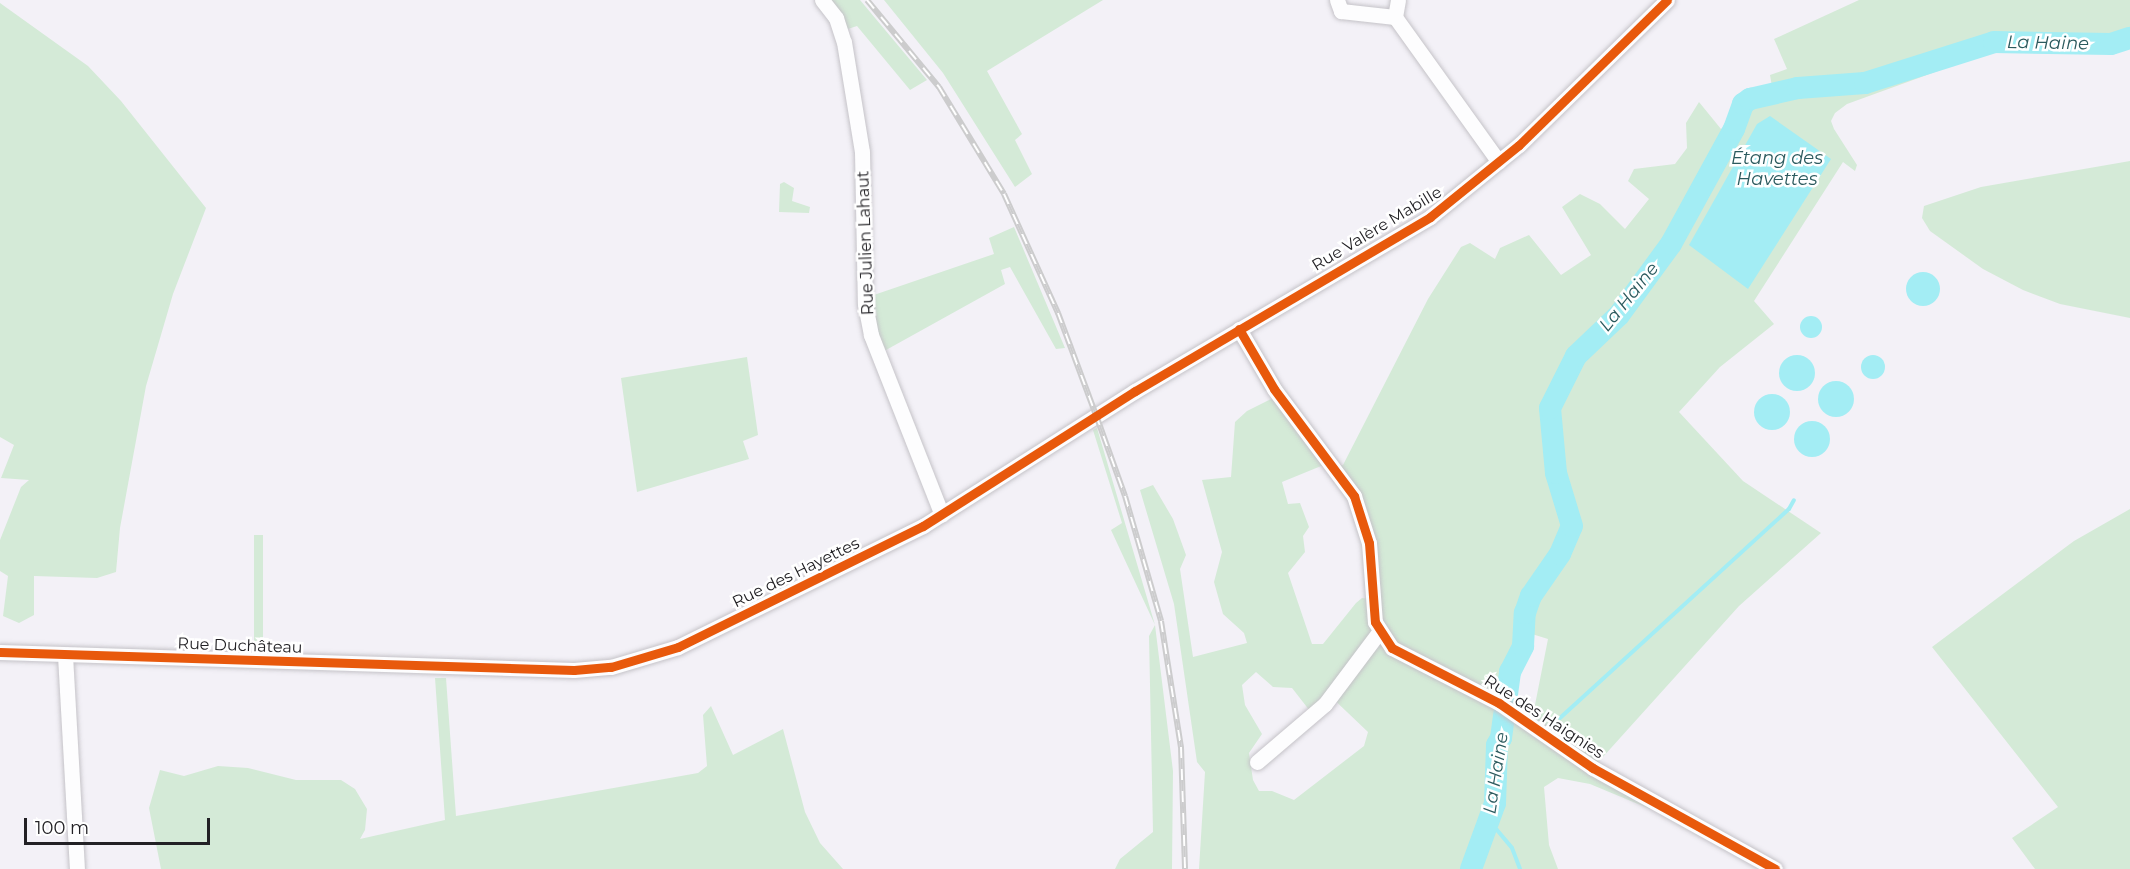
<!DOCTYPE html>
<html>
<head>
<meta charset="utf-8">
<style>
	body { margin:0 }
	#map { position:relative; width:2130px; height:869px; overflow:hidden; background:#f3f1f7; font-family:Montserrat,sans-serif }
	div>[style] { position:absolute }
	.green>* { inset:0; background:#d4ead7; transform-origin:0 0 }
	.water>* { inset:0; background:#a3edf4 }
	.round { border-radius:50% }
	.stream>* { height:4px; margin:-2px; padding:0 2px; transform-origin:2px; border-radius:2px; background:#a3edf4 }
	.river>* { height:22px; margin:-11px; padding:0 11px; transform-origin:11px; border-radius:11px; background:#a3edf4 }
	.roads { filter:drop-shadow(0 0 2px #c5c3c8) drop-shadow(0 0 2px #c5c3c8) }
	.minor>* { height:15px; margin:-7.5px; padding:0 7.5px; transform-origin:7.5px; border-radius:7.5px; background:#fdfdfe }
	.rail>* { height:6px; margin-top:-3px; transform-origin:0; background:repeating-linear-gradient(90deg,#fff 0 11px,#cccccd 0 22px); box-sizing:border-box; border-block:2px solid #cccccd }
	.cycleway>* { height:9px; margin:-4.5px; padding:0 4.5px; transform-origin:4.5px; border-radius:4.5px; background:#e8590c }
	span { translate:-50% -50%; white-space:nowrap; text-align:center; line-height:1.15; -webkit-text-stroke:5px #fff; paint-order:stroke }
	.street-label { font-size:16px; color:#222125 }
	.water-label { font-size:18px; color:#2b5a5e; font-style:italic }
	.scale { position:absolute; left:24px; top:818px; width:186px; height:27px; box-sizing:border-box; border:3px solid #222125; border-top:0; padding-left:8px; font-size:18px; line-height:21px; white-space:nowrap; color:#222125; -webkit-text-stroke:4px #fff; paint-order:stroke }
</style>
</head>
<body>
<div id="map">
	<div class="green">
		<i style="clip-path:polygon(822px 0,860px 0,927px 80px,910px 90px,857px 26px,842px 31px)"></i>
		<i style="clip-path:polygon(884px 0,1103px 0,987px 71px,1022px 134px,1015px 140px,1032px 174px,1015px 187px,943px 73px)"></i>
		<i style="clip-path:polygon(1859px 0,2130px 0,2130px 42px,2106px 50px,2001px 48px,1847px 104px,1835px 113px,1831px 121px,1834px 129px,1857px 165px,1855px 171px,1843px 162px,1754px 301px,1774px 324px,1720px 367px,1679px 412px,1743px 481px,1821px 533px,1739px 606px,1593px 768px,1531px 725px,1548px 639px,1519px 630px,1521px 645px,1507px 673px,1503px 701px,1383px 638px,1372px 568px,1339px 466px,1343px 465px,1428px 299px,1461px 247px,1470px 243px,1495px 259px,1500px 248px,1529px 235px,1561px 275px,1591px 255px,1562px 207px,1580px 194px,1600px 204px,1625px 229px,1649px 199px,1628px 181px,1634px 169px,1675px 164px,1687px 148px,1686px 123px,1699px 102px,1721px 129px,1749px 107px,1774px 98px,1770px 75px,1787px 69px,1774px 39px)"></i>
		<i style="clip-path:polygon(0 3px,88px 66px,121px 101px,206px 208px,173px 294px,146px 386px,120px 528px,116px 572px,97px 578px,34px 576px,34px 615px,19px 623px,3px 616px,8px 576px,0 571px,0 540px,21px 487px,29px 480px,1px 478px,14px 445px,0 437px)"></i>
		<i style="clip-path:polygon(2130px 161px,2130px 318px,2060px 304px,2023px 290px,1983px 269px,1930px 231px,1922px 218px,1924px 206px,1981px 187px)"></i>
		<i style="clip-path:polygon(784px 182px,794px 188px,792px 201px,810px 207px,809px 213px,779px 212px,780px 184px)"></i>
		<i style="clip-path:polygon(1014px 227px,1065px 348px,1056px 349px,1010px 267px,1001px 270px,1005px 284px,877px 355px,865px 298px,994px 254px,989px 238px)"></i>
		<i style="clip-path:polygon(747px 357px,758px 435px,743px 441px,749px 459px,637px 492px,621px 378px)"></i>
		<i style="clip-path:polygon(evenodd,1275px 397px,1326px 464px,1282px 482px,1288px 504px,1300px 503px,1309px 527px,1303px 536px,1305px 552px,1288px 573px,1312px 644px,1323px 644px,1356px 603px,1362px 598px,1371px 599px,1375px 630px,1665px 812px,1650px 809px,1590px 784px,1558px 778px,1544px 787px,1549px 845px,1558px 869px,1199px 869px,1205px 772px,1197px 762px,1174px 604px,1140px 490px,1153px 485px,1173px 519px,1186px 555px,1180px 569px,1193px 657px,1247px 643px,1244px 633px,1223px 614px,1214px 582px,1222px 552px,1202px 480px,1231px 477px,1235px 422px,1247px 411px,1275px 397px,1256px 672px,1273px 687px,1292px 688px,1310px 711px,1326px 692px,1368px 732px,1364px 746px,1294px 800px,1272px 791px,1259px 791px,1253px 780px,1249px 753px,1262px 734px,1245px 705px,1242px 685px,1256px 672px)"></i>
		<i style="clip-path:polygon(1097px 428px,1155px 625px,1173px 771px,1172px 869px,1115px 869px,1120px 859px,1153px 832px,1149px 636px,1155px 625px,1111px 530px,1122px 523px,1093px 430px)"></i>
		<i style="clip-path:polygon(2130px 509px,2130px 869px,2035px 869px,2012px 838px,2058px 807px,1932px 647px,2074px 541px)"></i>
		<i style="left:254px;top:535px;width:9px;height:116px"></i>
		<i style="clip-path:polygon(435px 678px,446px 678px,456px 816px,698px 773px,707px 766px,703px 715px,711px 706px,733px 755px,783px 729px,805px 812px,820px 843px,843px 869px,161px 869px,149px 808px,160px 770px,184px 776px,218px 766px,248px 768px,296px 780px,341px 780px,355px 789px,367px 809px,365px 830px,360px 839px,445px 820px)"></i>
	</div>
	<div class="water">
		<i style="clip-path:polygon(1770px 116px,1831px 159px,1748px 289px,1689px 245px,1757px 124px)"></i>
		<i class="round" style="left:1906px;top:272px;width:34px;height:34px"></i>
		<i class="round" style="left:1800px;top:316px;width:22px;height:22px"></i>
		<i class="round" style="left:1861px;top:355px;width:24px;height:24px"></i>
		<i class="round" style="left:1779px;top:355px;width:36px;height:36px"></i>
		<i class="round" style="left:1818px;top:381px;width:36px;height:36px"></i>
		<i class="round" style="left:1754px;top:394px;width:36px;height:36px"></i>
		<i class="round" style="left:1794px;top:421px;width:36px;height:36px"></i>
	</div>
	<div class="stream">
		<i style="left:1560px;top:718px;width:310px;rotate:-42.4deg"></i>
		<i style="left:1789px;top:509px;width:10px;rotate:-61deg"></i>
		<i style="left:1487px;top:828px;width:10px;rotate:11deg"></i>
		<i style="left:1497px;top:830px;width:23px;rotate:50deg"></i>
		<i style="left:1512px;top:848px;width:22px;rotate:69deg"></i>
	</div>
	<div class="river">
		<i style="left:1471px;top:869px;width:70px;rotate:-70deg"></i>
		<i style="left:1495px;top:803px;width:58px;rotate:-88deg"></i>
		<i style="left:1497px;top:745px;width:8px;rotate:-60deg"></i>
		<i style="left:1501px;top:738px;width:67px;rotate:-82.2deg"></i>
		<i style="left:1510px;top:672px;width:29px;rotate:-63deg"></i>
		<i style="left:1523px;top:646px;width:33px;rotate:-87deg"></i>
		<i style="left:1525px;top:613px;width:18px;rotate:-71deg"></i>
		<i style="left:1531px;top:596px;width:51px;rotate:-55.4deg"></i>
		<i style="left:1560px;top:554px;width:30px;rotate:-67deg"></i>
		<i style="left:1572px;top:526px;width:55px;rotate:-106.8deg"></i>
		<i style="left:1556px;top:473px;width:65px;rotate:-95.3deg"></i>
		<i style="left:1550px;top:408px;width:58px;rotate:-63.4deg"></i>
		<i style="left:1576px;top:356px;width:59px;rotate:-43.6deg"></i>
		<i style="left:1619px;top:315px;width:88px;rotate:-53.8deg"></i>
		<i style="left:1671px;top:244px;width:131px;rotate:-61.3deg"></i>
		<i style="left:1734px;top:129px;width:27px;rotate:-70deg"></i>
		<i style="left:1743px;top:104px;width:9px;rotate:-36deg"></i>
		<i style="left:1750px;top:99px;width:49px;rotate:-12.9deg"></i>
		<i style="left:1798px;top:88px;width:67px;rotate:-4.3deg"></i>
		<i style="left:1865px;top:83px;width:135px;rotate:-17.6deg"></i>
		<i style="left:1994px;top:42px;width:117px;rotate:1deg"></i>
		<i style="left:2111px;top:44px;width:20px;rotate:-18deg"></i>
	</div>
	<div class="roads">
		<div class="minor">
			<i style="left:822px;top:0;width:23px;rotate:52deg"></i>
			<i style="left:836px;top:18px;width:25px;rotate:72deg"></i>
			<i style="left:844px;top:42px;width:111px;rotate:80.7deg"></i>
			<i style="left:862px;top:152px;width:152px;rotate:88.9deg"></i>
			<i style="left:865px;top:304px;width:32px;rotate:79deg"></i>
			<i style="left:871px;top:335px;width:193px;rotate:68.5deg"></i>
			<i style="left:1337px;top:0;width:12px;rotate:70deg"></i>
			<i style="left:1341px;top:11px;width:54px;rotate:6.3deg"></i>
			<i style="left:1398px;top:0;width:17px;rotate:100deg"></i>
			<i style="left:1395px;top:17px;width:178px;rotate:54.4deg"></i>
			<i style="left:1239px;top:329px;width:69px;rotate:59.7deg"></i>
			<i style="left:1274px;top:389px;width:134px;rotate:53.2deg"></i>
			<i style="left:1354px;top:496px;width:49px;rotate:72.3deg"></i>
			<i style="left:1369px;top:543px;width:79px;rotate:85.7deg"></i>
			<i style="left:1375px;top:622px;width:31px;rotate:57deg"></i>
			<i style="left:1392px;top:648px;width:120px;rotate:27.2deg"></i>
			<i style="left:1499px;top:703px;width:114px;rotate:34.7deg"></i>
			<i style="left:1593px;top:768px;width:208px;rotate:29deg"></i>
			<i style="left:0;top:652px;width:574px;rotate:1.8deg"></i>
			<i style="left:574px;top:670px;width:37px;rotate:-5deg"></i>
			<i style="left:611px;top:667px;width:70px;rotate:-16.6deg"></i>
			<i style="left:678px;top:647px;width:273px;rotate:-26.3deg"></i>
			<i style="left:923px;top:526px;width:251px;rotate:-32.5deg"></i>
			<i style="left:1135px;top:391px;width:342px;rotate:-30.5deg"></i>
			<i style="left:1430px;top:217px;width:114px;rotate:-39deg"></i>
			<i style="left:1519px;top:145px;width:207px;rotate:-44.4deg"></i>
			<i style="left:65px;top:655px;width:214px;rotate:86.8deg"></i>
			<i style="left:1257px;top:762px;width:89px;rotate:-40.5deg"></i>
			<i style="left:1325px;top:704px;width:90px;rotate:-53.1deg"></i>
		</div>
	</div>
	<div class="rail">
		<i style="left:867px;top:0;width:113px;rotate:50.4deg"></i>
		<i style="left:939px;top:87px;width:125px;rotate:58.7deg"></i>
		<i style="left:1004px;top:194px;width:131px;rotate:65.6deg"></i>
		<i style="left:1058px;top:313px;width:109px;rotate:69.6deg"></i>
		<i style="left:1096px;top:415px;width:86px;rotate:70.3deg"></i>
		<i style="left:1125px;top:496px;width:130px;rotate:73.9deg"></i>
		<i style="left:1161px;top:621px;width:128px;rotate:81deg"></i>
		<i style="left:1181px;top:747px;width:122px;rotate:88.1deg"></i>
	</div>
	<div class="cycleway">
		<i style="left:1239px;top:329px;width:69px;rotate:59.7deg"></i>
		<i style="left:1274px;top:389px;width:134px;rotate:53.2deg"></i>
		<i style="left:1354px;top:496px;width:49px;rotate:72.3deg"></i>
		<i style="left:1369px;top:543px;width:79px;rotate:85.7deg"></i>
		<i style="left:1375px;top:622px;width:31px;rotate:57deg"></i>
		<i style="left:1392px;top:648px;width:120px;rotate:27.2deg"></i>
		<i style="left:1499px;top:703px;width:114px;rotate:34.7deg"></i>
		<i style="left:1593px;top:768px;width:208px;rotate:29deg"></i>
		<i style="left:0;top:652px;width:574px;rotate:1.8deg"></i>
		<i style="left:574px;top:670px;width:37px;rotate:-5deg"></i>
		<i style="left:611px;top:667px;width:70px;rotate:-16.6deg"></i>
		<i style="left:678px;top:647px;width:273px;rotate:-26.3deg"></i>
		<i style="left:923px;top:526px;width:251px;rotate:-32.5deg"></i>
		<i style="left:1135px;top:391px;width:342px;rotate:-30.5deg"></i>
		<i style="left:1430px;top:217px;width:114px;rotate:-39deg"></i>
		<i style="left:1519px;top:145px;width:207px;rotate:-44.4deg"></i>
	</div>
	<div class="street-label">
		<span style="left:1377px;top:229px;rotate:-31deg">Rue Valère Mabille</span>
		<span style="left:866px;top:243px;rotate:-92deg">Rue Julien Lahaut</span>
		<span style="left:796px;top:573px;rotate:-26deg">Rue des Hayettes</span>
		<span style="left:240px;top:646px;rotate:2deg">Rue Duchâteau</span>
		<span style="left:1544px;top:717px;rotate:33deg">Rue des Haignies</span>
	</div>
	<div class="water-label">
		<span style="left:2048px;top:43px;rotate:1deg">La Haine</span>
		<span style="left:1777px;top:169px">Étang des<br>Havettes</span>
		<span style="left:1629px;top:297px;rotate:-51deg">La Haine</span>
		<span style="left:1496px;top:773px;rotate:-81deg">La Haine</span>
	</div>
	<div class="scale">100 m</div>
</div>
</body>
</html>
